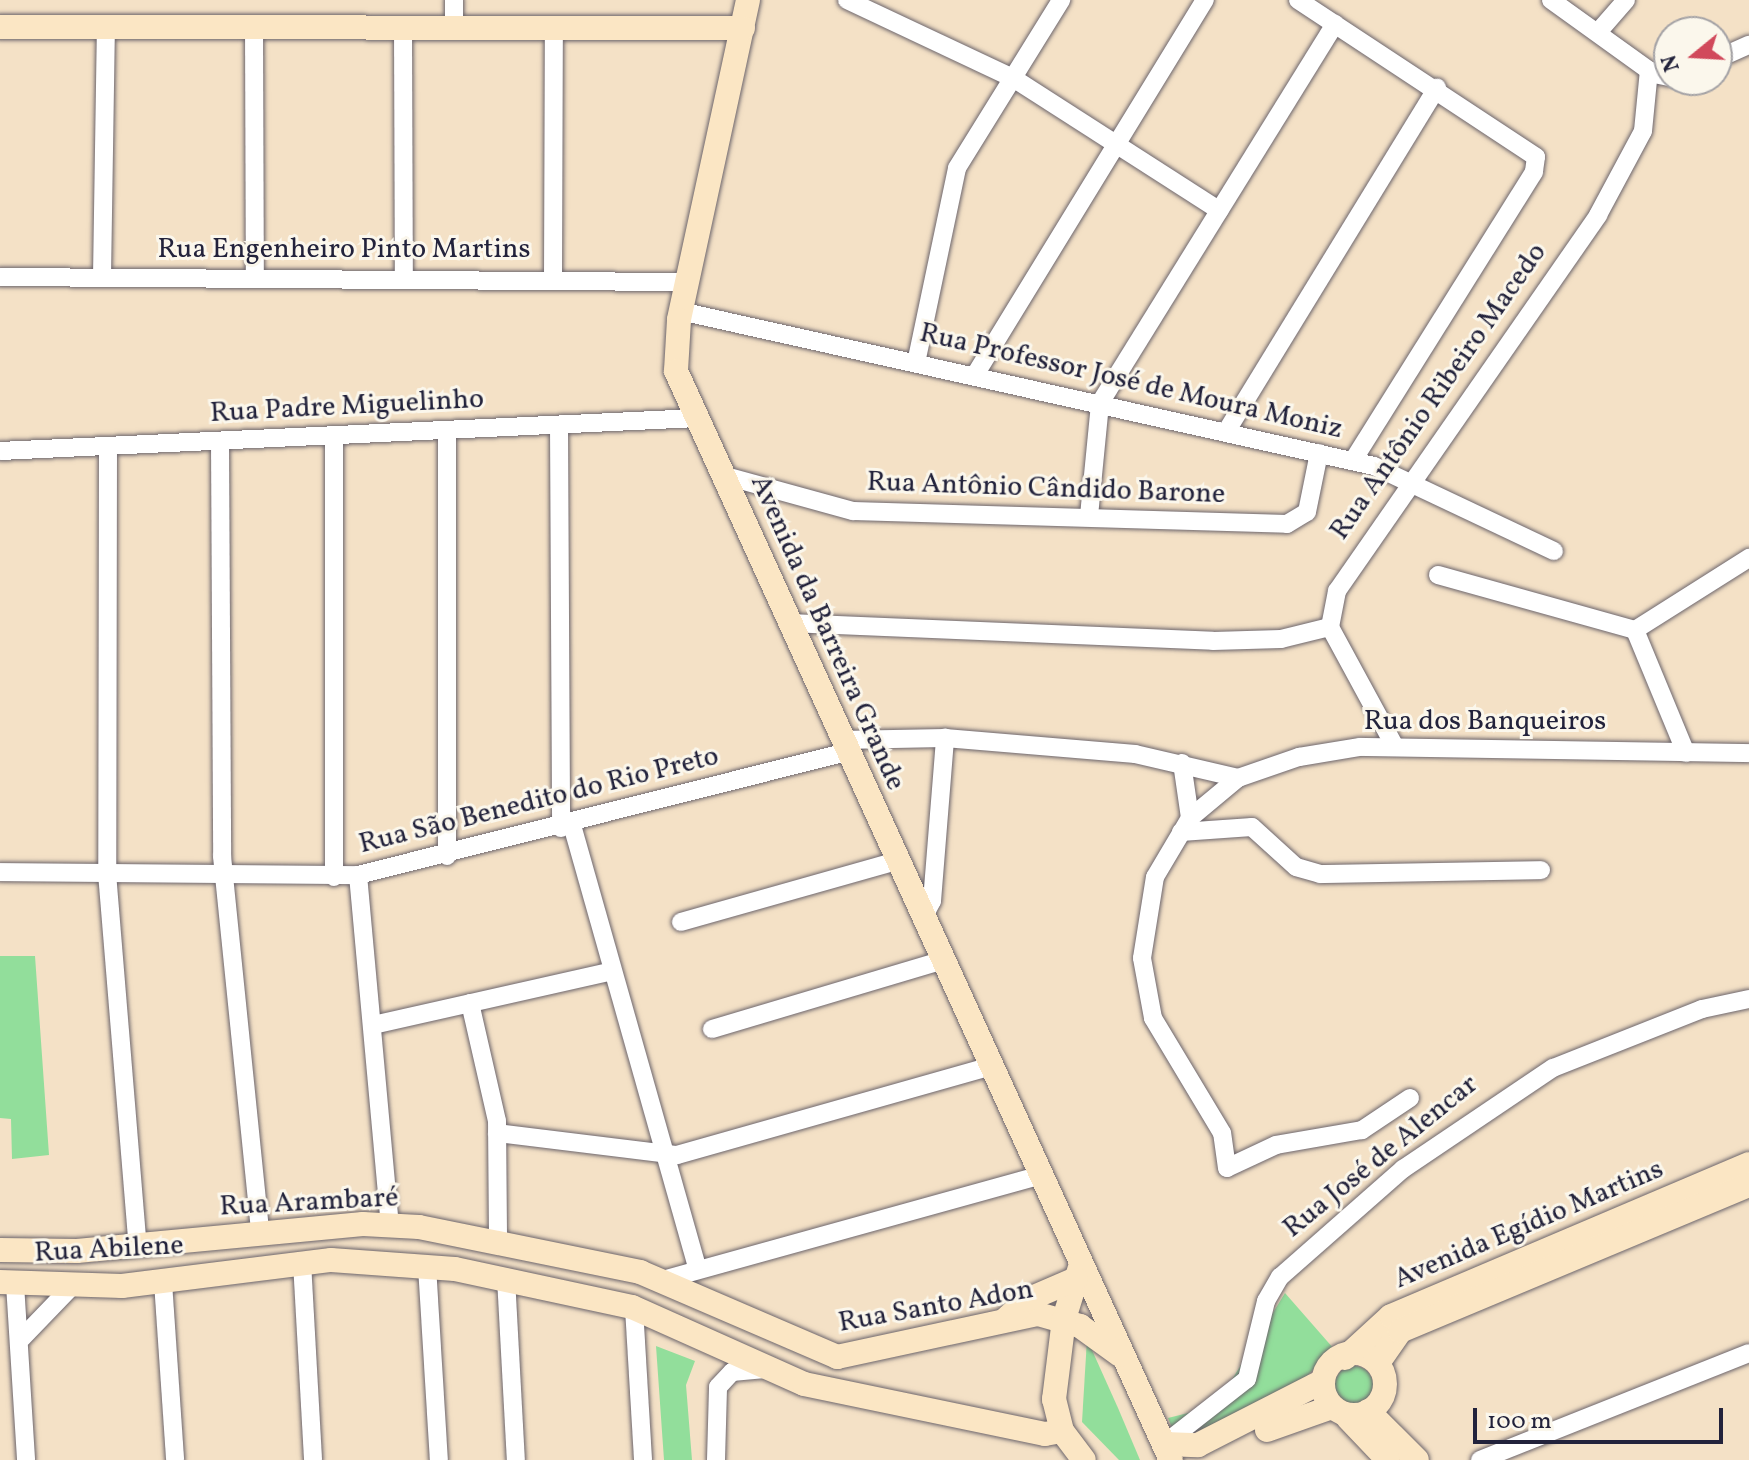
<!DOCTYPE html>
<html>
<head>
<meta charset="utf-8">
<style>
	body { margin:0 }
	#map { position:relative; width:1749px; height:1460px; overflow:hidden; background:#f4e1c6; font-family:Vollkorn,serif }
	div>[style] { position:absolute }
	.green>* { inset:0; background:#92de9b }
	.round { border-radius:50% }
	.roads { filter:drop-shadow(0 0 2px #6c656c) drop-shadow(0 0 2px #6c656c) }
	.street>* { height:18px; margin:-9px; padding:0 9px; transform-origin:9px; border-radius:9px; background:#fff }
	.secondary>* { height:24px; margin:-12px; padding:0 12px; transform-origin:12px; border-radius:12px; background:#fbe6c4 }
	.secondary>.ring { margin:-12px; padding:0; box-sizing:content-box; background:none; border:24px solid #fbe6c4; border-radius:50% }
	span { translate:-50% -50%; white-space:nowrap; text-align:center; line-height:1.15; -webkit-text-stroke:6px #fbf7ec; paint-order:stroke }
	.street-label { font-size:28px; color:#22223b }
	.north { position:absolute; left:1653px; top:16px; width:80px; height:80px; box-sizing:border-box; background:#fbf7ec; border:2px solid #a4a2a5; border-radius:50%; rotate:252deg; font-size:22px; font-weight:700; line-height:32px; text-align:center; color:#22223b }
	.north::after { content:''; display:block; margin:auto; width:28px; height:36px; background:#d1495b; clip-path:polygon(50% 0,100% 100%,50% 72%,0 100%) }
	.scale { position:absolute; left:1473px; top:1408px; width:250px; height:36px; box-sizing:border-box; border:4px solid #22223b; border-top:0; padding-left:10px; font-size:24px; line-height:28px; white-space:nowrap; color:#22223b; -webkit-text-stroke:6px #fbf7ec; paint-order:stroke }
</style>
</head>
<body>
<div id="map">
	<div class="green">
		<i style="clip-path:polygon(0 956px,35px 956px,49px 1155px,12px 1159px,11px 1119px,0 1118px)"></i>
		<i style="clip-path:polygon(1285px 1293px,1334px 1349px,1305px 1378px,1199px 1435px,1175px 1435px,1168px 1418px,1196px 1411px,1228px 1386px)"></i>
		<i style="clip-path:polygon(1087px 1339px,1118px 1408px,1140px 1460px,1119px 1460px,1082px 1422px)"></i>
		<i style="clip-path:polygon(656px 1346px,695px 1361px,686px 1385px,692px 1460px,664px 1460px)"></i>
		<i class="round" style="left:1335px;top:1366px;width:38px;height:38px"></i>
	</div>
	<div class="roads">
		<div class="street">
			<i style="left:847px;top:0;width:183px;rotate:25.2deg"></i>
			<i style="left:1013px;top:78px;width:245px;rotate:32.7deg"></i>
			<i style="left:1298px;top:0;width:285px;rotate:33.4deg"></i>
			<i style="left:1536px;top:157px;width:15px;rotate:98deg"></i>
			<i style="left:1534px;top:172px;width:341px;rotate:122.1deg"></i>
			<i style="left:1551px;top:0;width:127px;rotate:35.7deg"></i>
			<i style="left:1654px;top:74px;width:15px;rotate:11deg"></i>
			<i style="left:254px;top:27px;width:252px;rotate:89.8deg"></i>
			<i style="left:403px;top:28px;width:251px;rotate:89.8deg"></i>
			<i style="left:454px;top:28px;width:28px;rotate:-90deg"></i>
			<i style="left:1599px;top:31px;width:41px;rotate:-48.9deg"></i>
			<i style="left:1717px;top:59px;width:35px;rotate:-24deg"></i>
			<i style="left:0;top:277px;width:687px;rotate:0.42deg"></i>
			<i style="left:102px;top:277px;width:250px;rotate:-89.1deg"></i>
			<i style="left:553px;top:280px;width:252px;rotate:-89.8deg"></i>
			<i style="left:680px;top:311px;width:711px;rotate:12.59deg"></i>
			<i style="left:1374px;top:466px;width:199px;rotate:25.3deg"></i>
			<i style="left:916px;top:363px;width:199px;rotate:-78.1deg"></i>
			<i style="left:957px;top:168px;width:198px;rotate:-58.2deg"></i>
			<i style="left:975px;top:375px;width:440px;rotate:-58.5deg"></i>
			<i style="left:559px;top:425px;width:403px;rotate:89.7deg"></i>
			<i style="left:447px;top:430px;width:426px;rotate:90deg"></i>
			<i style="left:1226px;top:432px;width:404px;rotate:-58.5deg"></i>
			<i style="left:220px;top:441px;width:415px;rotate:89.7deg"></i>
			<i style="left:222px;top:856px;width:378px;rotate:84.2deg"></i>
			<i style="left:108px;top:446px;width:427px;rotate:90.1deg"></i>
			<i style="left:107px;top:873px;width:375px;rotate:85.3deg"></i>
			<i style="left:0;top:451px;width:697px;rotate:-2.71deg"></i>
			<i style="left:722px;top:475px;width:136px;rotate:15.4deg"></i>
			<i style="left:853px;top:511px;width:434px;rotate:1.7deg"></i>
			<i style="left:1287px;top:524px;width:23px;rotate:-31deg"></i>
			<i style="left:1307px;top:512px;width:60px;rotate:-78.5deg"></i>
			<i style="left:1089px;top:516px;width:114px;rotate:-84.4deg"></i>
			<i style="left:1100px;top:403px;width:446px;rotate:-58.2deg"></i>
			<i style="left:1438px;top:575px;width:205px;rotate:15.6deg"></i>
			<i style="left:1635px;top:630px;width:135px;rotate:-32.3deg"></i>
			<i style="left:789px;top:623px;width:424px;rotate:2.4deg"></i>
			<i style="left:1213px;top:641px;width:68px;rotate:-1.7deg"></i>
			<i style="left:1281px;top:639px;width:50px;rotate:-13.8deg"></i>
			<i style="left:1635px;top:630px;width:133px;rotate:67.5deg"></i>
			<i style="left:841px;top:740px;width:104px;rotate:-1.1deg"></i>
			<i style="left:945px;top:738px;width:191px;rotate:4.8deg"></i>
			<i style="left:1135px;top:754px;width:106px;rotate:13.1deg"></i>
			<i style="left:1394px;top:745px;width:134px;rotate:-118.5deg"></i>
			<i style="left:1330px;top:627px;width:37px;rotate:-79deg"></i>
			<i style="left:1337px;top:591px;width:458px;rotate:-55.2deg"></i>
			<i style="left:1598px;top:215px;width:95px;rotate:-61.8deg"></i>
			<i style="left:1643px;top:131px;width:61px;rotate:-84.4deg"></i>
			<i style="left:1182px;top:763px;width:56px;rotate:81.7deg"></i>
			<i style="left:572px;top:825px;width:462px;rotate:74.2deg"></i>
			<i style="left:1181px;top:832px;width:71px;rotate:-4deg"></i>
			<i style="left:1252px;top:827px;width:59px;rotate:42.3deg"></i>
			<i style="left:1296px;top:867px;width:25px;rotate:16deg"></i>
			<i style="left:1320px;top:874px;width:221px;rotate:-1deg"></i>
			<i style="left:0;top:872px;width:358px;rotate:0.5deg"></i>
			<i style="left:358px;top:875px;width:504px;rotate:-14.12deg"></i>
			<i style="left:358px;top:875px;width:351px;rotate:84.8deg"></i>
			<i style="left:334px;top:877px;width:442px;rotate:-90deg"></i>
			<i style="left:924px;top:916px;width:17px;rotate:-62deg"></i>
			<i style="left:932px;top:901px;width:164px;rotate:-85.4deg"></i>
			<i style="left:681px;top:922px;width:224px;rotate:-15.8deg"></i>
			<i style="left:470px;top:1003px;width:121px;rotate:77.1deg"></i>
			<i style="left:497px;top:1121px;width:118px;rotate:89.5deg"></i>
			<i style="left:373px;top:1025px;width:245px;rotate:-12.7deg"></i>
			<i style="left:712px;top:1029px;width:242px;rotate:-16.6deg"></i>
			<i style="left:1410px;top:1098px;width:58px;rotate:146.3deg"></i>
			<i style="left:1362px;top:1130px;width:87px;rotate:170.1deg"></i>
			<i style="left:1276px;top:1145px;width:54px;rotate:154.9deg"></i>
			<i style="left:1227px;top:1168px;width:35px;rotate:-98deg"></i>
			<i style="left:1222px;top:1133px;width:134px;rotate:-121deg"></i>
			<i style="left:1153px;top:1018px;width:61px;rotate:-100.4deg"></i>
			<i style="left:1142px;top:958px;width:82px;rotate:-80.9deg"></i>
			<i style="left:1155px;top:877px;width:69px;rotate:-59.3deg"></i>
			<i style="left:1190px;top:818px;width:62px;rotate:-39.8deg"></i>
			<i style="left:1238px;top:778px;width:65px;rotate:-19deg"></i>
			<i style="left:1299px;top:757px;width:62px;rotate:-9.3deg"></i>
			<i style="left:1360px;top:747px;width:389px;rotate:0.9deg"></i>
			<i style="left:497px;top:1133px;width:181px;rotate:7deg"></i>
			<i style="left:677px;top:1155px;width:326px;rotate:-15.8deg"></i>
			<i style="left:302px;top:1262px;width:198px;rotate:86.8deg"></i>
			<i style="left:427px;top:1266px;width:194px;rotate:86.5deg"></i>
			<i style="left:506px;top:1278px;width:182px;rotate:86.9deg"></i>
			<i style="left:663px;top:1280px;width:392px;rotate:-15.5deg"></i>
			<i style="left:163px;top:1282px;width:178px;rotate:86.1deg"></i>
			<i style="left:15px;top:1284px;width:176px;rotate:86.4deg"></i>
			<i style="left:634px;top:1308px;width:152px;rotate:86.6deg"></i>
			<i style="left:22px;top:1338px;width:74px;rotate:-46.1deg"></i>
			<i style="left:1164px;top:1444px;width:105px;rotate:-38.1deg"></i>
			<i style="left:1247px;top:1379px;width:80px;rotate:-76.3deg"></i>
			<i style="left:1266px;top:1301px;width:28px;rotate:-60deg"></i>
			<i style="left:1280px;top:1277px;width:164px;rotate:-41.3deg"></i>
			<i style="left:1403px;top:1169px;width:181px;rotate:-34deg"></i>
			<i style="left:1553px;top:1068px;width:160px;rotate:-21.6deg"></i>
			<i style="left:1702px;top:1009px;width:48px;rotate:-12deg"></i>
			<i style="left:716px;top:1460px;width:73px;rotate:-88.4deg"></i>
			<i style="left:718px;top:1387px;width:21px;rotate:-47deg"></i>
			<i style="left:732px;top:1372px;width:33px;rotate:-5deg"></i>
			<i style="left:1480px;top:1460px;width:289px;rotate:-21.7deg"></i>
		</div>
		<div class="secondary">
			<i style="left:748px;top:0;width:327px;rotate:102.2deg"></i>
			<i style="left:679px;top:320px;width:51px;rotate:93.4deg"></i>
			<i style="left:676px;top:371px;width:1196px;rotate:65.56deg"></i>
			<i style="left:0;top:27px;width:743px;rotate:0.08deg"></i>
			<i style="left:0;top:1250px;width:77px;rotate:0.7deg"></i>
			<i style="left:77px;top:1251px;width:287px;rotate:-5.4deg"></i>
			<i style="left:363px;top:1224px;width:56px;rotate:3.1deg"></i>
			<i style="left:419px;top:1227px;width:226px;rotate:11.5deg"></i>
			<i style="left:640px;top:1272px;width:215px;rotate:23.3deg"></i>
			<i style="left:837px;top:1357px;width:206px;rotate:-12.1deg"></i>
			<i style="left:1038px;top:1314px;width:44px;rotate:15.9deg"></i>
			<i style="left:1080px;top:1326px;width:49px;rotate:35.9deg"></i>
			<i style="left:1081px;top:1264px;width:58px;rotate:107.2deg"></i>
			<i style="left:1064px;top:1319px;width:81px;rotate:97.1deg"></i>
			<i style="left:1054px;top:1399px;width:33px;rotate:76deg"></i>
			<i style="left:1062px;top:1431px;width:36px;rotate:53deg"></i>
			<i style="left:0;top:1282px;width:122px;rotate:1.9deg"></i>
			<i style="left:122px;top:1286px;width:211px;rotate:-7.1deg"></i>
			<i style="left:331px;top:1260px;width:124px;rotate:4.2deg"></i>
			<i style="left:455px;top:1269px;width:181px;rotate:12.1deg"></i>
			<i style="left:632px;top:1307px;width:188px;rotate:24.1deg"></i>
			<i style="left:804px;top:1384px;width:246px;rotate:11.7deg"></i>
			<i style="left:1045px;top:1434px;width:17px;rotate:-10deg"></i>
			<i style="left:1006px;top:1319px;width:28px;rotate:-42deg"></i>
			<i style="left:1027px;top:1300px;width:53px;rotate:-23.2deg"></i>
			<i class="ring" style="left:1323px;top:1353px;width:38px;height:38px"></i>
			<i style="left:1345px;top:1358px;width:62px;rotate:-42.4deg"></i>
			<i style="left:1391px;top:1316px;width:389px;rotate:-23deg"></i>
			<i style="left:1380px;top:1360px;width:35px;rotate:-55deg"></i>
			<i style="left:1400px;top:1331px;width:378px;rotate:-22.7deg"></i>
			<i style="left:1368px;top:1411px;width:69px;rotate:45deg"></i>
			<i style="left:1348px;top:1418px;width:58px;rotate:46.4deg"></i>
			<i style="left:1267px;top:1430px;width:69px;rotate:-19.5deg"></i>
			<i style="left:1164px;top:1444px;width:34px;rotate:2deg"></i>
			<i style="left:1198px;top:1445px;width:140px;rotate:-27.1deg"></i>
		</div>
	</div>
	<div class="street-label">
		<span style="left:344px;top:250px">Rua Engenheiro Pinto Martins</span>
		<span style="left:1131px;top:382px;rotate:13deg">Rua Professor José de Moura Moniz</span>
		<span style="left:1439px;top:392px;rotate:-55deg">Rua Antônio Ribeiro Macedo</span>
		<span style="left:347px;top:407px;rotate:-3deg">Rua Padre Miguelinho</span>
		<span style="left:1046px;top:489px;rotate:2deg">Rua Antônio Cândido Barone</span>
		<span style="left:827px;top:633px;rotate:66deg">Avenida da Barreira Grande</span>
		<span style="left:1485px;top:722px">Rua dos Banqueiros</span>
		<span style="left:539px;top:801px;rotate:-14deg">Rua São Benedito do Rio Preto</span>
		<span style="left:1381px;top:1157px;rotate:-39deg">Rua José de Alencar</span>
		<span style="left:309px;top:1203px;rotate:-3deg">Rua Arambaré</span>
		<span style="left:1529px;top:1225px;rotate:-23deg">Avenida Egídio Martins</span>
		<span style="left:109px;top:1250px;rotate:-3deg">Rua Abilene</span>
		<span style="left:936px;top:1307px;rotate:-10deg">Rua Santo Adon</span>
	</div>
	<div class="north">N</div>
	<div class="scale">100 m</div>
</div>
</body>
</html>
